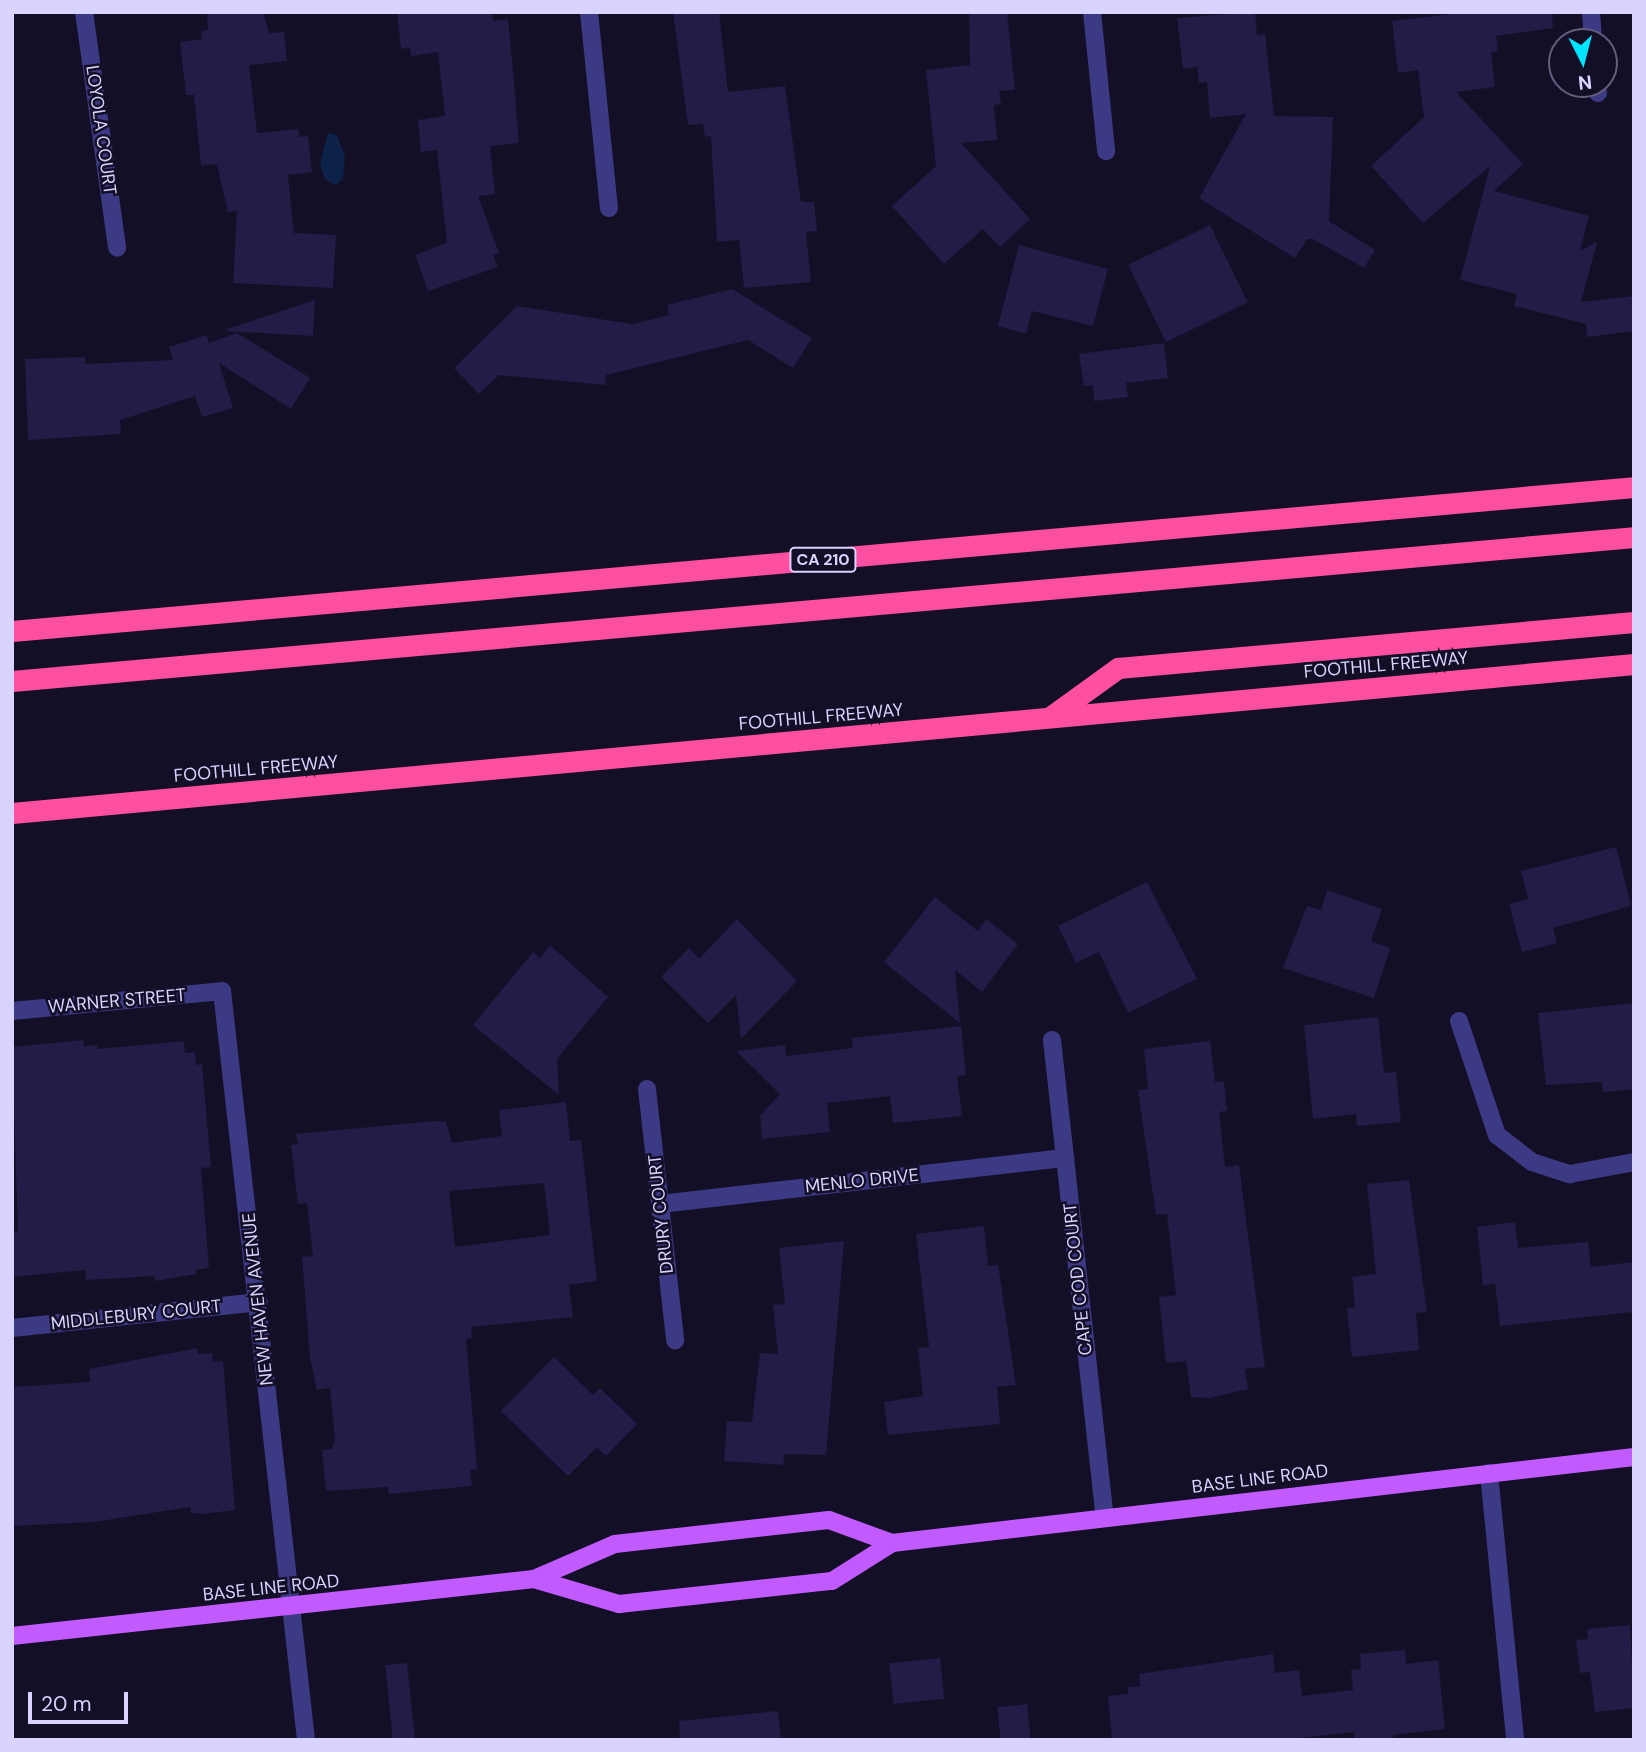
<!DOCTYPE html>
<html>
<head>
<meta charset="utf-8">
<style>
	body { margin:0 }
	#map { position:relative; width:1646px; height:1752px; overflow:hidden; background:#130f26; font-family:"DM Sans",sans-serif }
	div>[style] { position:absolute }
	.water>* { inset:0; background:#0c2248 }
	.building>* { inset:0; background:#241b47; transform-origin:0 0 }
	.street>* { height:18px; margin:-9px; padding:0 9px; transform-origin:9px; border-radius:9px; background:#3d3a85 }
	.primary>* { height:18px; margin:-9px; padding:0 9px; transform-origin:9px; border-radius:9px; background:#c25bff }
	.highway>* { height:21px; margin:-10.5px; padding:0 10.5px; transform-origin:10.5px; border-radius:10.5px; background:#ff4fa3 }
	span { translate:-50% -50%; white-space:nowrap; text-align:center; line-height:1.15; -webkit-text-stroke:5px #130f26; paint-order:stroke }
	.shield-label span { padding:2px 5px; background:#130f26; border:2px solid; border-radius:5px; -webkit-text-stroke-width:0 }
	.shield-label { font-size:16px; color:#d9d4ff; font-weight:700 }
	.street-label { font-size:18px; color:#d9d4ff }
	.frame { position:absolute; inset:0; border:14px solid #d9d4ff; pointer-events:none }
	.north { position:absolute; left:1548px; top:28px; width:70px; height:70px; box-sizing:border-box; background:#130f26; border:2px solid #625e7d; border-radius:50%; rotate:174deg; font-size:19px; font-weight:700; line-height:28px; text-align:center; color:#d9d4ff }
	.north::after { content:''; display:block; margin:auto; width:24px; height:32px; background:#00e5ff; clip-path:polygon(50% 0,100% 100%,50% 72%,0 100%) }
	.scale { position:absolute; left:28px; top:1692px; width:100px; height:32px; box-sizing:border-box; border:4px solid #d9d4ff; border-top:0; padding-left:9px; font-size:21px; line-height:24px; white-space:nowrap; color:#d9d4ff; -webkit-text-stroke:5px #130f26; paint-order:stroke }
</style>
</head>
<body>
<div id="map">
	<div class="water">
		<i style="clip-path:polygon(328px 133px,337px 135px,345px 157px,343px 179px,335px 185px,325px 179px,320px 164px)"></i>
	</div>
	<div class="building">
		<i style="clip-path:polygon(207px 12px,263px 12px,269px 33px,284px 32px,287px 61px,249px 65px,257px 133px,298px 129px,299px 137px,308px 136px,312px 172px,288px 175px,294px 233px,336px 235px,333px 288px,233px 283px,237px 211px,228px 212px,217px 164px,201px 166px,194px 95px,186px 95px,180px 42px,202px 39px,201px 31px,208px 30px)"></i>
		<i style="clip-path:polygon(397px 12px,492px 12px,493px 21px,508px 19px,513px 71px,519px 143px,490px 146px,495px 194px,478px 196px,499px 253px,493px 255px,498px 267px,428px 291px,415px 255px,447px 243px,437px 150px,421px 152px,418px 120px,445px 116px,438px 52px,411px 56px,410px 47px,401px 49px)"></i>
		<i style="clip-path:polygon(673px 12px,719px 12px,728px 92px,785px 86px,801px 202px,814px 202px,817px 231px,806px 232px,811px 282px,744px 288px,739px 240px,717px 242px,711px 136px,705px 137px,703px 124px,688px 125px)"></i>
		<i style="clip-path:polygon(969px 12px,1007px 12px,1015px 90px,999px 91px,1001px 104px,994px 105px,997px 140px,961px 143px,1030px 219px,1000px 247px,983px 229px,944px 264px,892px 206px,936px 166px,926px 70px,970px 65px)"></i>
		<i style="clip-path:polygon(1255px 12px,1257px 35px,1265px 34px,1274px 116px,1333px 117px,1329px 221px,1375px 250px,1364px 268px,1313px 239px,1307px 239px,1295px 258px,1199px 198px,1246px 114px,1210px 118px,1207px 82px,1199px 83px,1197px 67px,1183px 69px,1177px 18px)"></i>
		<i style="clip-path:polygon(1468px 12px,1552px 12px,1553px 28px,1496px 36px,1498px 51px,1491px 52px,1495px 87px,1456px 92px,1523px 164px,1494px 191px,1589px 216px,1580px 251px,1597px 242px,1581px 302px,1634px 296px,1634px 331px,1587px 337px,1586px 324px,1514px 306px,1517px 294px,1460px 280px,1490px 166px,1423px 223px,1371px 166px,1424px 117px,1418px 70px,1398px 73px,1392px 21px)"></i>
		<i style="left:1210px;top:225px;width:86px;height:91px;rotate:64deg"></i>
		<i style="clip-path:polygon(1019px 245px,1108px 269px,1093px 326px,1032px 311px,1026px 334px,998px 326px)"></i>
		<i style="clip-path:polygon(732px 289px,812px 338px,793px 368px,748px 340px,606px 375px,605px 385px,499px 375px,479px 394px,454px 368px,517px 306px,632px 324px,669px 315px,667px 305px)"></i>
		<i style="clip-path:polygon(315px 300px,313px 336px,227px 331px,227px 329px)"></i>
		<i style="clip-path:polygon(237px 333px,310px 378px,291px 409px,219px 363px,233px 408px,202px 417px,195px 396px,120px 420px,121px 434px,28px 440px,25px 359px,85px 357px,85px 364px,173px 360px,169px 347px,207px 335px,209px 343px)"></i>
		<i style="clip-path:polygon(1164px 343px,1168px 378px,1126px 383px,1128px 397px,1094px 401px,1093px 385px,1084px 386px,1079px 354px)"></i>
		<i style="clip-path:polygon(1616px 847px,1631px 906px,1553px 928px,1557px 943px,1522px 952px,1509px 904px,1528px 899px,1521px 871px)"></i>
		<i style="clip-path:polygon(1147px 882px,1197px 979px,1128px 1013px,1099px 952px,1076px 963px,1058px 926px)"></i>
		<i style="clip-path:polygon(1327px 890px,1382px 909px,1371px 941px,1390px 948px,1374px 998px,1283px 968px,1307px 906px,1321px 910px)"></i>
		<i style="clip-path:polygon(935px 897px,978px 931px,986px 919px,1018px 944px,982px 992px,955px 970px,960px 1023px,884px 962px)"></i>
		<i style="clip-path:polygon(737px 919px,797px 981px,741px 1039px,736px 995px,708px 1023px,661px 977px,689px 948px,699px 959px)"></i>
		<i style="clip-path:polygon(550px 945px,608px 997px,557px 1059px,559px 1095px,473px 1025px,533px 952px,540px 958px)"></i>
		<i style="clip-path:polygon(1634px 1003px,1634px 1089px,1603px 1092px,1602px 1082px,1546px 1085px,1538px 1013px)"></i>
		<i style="clip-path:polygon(1378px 1017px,1384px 1073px,1396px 1072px,1401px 1122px,1357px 1126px,1356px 1114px,1313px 1119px,1304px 1025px)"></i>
		<i style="clip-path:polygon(961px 1026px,966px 1075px,957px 1076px,962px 1116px,893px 1123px,890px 1096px,827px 1103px,830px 1132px,762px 1139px,760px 1116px,780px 1094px,736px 1051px,785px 1045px,786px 1056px,853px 1048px,852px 1038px)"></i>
		<i style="clip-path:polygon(83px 1040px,84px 1046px,98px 1045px,98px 1049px,184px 1041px,185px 1053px,195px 1052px,196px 1065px,202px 1064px,211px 1167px,201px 1168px,209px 1268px,196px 1270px,196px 1274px,155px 1281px,154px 1276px,86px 1280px,85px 1270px,12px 1277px,12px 1232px,18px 1231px,12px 1047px)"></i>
		<i style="clip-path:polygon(1210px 1041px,1215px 1082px,1224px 1081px,1227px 1111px,1219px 1112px,1225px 1167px,1239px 1165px,1265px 1367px,1245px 1369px,1248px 1389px,1209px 1398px,1191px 1397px,1186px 1361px,1166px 1363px,1159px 1297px,1176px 1295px,1167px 1214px,1156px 1215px,1138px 1090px,1148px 1089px,1144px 1049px)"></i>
		<i style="clip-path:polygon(evenodd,566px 1102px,570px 1141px,581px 1140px,597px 1281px,569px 1285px,573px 1317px,471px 1327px,472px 1338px,466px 1339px,477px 1469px,470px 1470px,472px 1486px,389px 1494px,388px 1487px,326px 1491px,322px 1450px,332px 1449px,335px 1439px,330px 1388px,317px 1390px,310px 1358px,302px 1257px,313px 1256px,307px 1203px,298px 1204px,291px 1145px,298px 1144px,296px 1134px,434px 1121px,446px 1122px,452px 1143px,502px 1136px,499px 1110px,566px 1102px,544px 1183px,550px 1235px,455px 1247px,449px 1191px,544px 1183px)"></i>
		<i style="clip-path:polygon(1409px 1180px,1427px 1312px,1416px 1313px,1419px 1350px,1352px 1357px,1347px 1308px,1355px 1307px,1352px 1277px,1376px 1274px,1367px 1184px)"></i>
		<i style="clip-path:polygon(1515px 1222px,1518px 1248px,1588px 1242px,1591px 1267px,1634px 1262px,1634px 1312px,1500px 1326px,1495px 1284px,1483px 1285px,1477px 1227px)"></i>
		<i style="clip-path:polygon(984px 1226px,988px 1266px,998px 1265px,1016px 1385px,997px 1387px,1000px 1424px,888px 1435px,884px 1402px,923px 1396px,918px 1348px,929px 1347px,916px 1234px)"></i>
		<i style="clip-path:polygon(844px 1241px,826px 1455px,785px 1454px,783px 1465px,724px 1461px,727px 1421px,752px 1422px,760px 1353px,778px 1354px,773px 1305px,785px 1304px,779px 1248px)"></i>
		<i style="clip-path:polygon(197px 1348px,198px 1354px,212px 1353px,213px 1362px,223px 1361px,235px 1510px,203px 1514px,191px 1513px,190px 1507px,94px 1522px,12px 1526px,12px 1387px,90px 1382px,89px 1369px)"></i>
		<i style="clip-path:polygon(554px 1357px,593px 1395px,600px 1388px,637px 1424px,606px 1456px,597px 1447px,568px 1476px,501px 1411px)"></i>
		<i style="clip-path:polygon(1630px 1625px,1634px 1708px,1595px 1712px,1590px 1672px,1580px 1673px,1576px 1640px,1588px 1639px,1587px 1629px)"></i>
		<i style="clip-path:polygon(1405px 1650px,1406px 1664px,1438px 1660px,1445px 1729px,1393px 1735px,1393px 1740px,1355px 1740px,1354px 1732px,1282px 1740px,1112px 1740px,1108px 1696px,1128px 1694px,1128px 1687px,1140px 1686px,1139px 1674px,1273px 1654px,1275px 1673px,1299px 1670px,1302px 1696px,1353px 1690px,1351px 1670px,1361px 1669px,1360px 1654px)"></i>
		<i style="left:940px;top:1658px;width:41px;height:51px;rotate:84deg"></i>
		<i style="left:407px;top:1663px;width:77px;height:22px;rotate:84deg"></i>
		<i style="left:1027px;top:1704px;width:36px;height:30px;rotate:84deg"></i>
		<i style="clip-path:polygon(778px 1711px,781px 1740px,680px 1740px,679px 1721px)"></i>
	</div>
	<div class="street">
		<i style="left:84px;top:12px;width:238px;rotate:82deg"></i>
		<i style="left:589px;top:12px;width:197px;rotate:84.2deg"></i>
		<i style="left:1092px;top:12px;width:140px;rotate:84.2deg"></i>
		<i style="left:1591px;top:12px;width:30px;rotate:86deg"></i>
		<i style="left:1597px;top:84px;width:9px;rotate:84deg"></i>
		<i style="left:12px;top:1011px;width:211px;rotate:-5.4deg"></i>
		<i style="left:222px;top:991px;width:754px;rotate:83.6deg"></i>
		<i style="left:1459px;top:1021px;width:120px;rotate:71.6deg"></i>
		<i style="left:1497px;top:1135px;width:44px;rotate:37.6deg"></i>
		<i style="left:1532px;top:1162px;width:40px;rotate:18deg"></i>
		<i style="left:1570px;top:1174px;width:65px;rotate:-10.6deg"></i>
		<i style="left:1052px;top:1040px;width:481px;rotate:83.7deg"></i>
		<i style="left:647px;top:1089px;width:253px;rotate:83.6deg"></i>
		<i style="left:660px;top:1204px;width:408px;rotate:-6.5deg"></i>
		<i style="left:12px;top:1328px;width:248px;rotate:-6deg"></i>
		<i style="left:1489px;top:1473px;width:268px;rotate:84.4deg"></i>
	</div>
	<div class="primary">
		<i style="left:534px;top:1579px;width:89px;rotate:16.4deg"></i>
		<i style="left:619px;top:1604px;width:214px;rotate:-6.2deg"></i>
		<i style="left:832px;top:1581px;width:71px;rotate:-32.3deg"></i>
		<i style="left:892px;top:1543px;width:747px;rotate:-6.61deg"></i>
		<i style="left:12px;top:1636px;width:525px;rotate:-6.23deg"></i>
		<i style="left:534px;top:1579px;width:88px;rotate:-23.4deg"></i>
		<i style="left:615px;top:1544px;width:215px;rotate:-6.4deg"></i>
		<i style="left:829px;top:1520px;width:67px;rotate:20.1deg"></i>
	</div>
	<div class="highway">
		<i style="left:12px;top:631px;width:1628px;rotate:-5.07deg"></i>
		<i style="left:12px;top:681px;width:1628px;rotate:-5.07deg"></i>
		<i style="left:1050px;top:717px;width:84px;rotate:-35.8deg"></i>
		<i style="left:1118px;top:668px;width:518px;rotate:-5.09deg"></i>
		<i style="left:12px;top:813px;width:1629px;rotate:-5.25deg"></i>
	</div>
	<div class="shield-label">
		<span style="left:823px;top:560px">CA 210</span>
	</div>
	<div class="street-label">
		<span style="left:101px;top:130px;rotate:82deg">LOYOLA COURT</span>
		<span style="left:1386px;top:665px;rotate:-5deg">FOOTHILL FREEWAY</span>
		<span style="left:821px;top:717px;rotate:-5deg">FOOTHILL FREEWAY</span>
		<span style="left:256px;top:769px;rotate:-5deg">FOOTHILL FREEWAY</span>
		<span style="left:117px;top:1001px;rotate:-5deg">WARNER STREET</span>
		<span style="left:862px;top:1181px;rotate:-6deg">MENLO DRIVE</span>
		<span style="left:661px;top:1214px;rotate:-96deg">DRURY COURT</span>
		<span style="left:1078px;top:1279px;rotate:-96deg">CAPE COD COURT</span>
		<span style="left:258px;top:1299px;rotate:-96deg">NEW HAVEN AVENUE</span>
		<span style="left:136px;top:1315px;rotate:-6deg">MIDDLEBURY COURT</span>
		<span style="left:1260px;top:1479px;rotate:-7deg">BASE LINE ROAD</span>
		<span style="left:271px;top:1588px;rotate:-6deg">BASE LINE ROAD</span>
	</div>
	<div class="frame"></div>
	<div class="north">N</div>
	<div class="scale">20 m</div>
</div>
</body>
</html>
